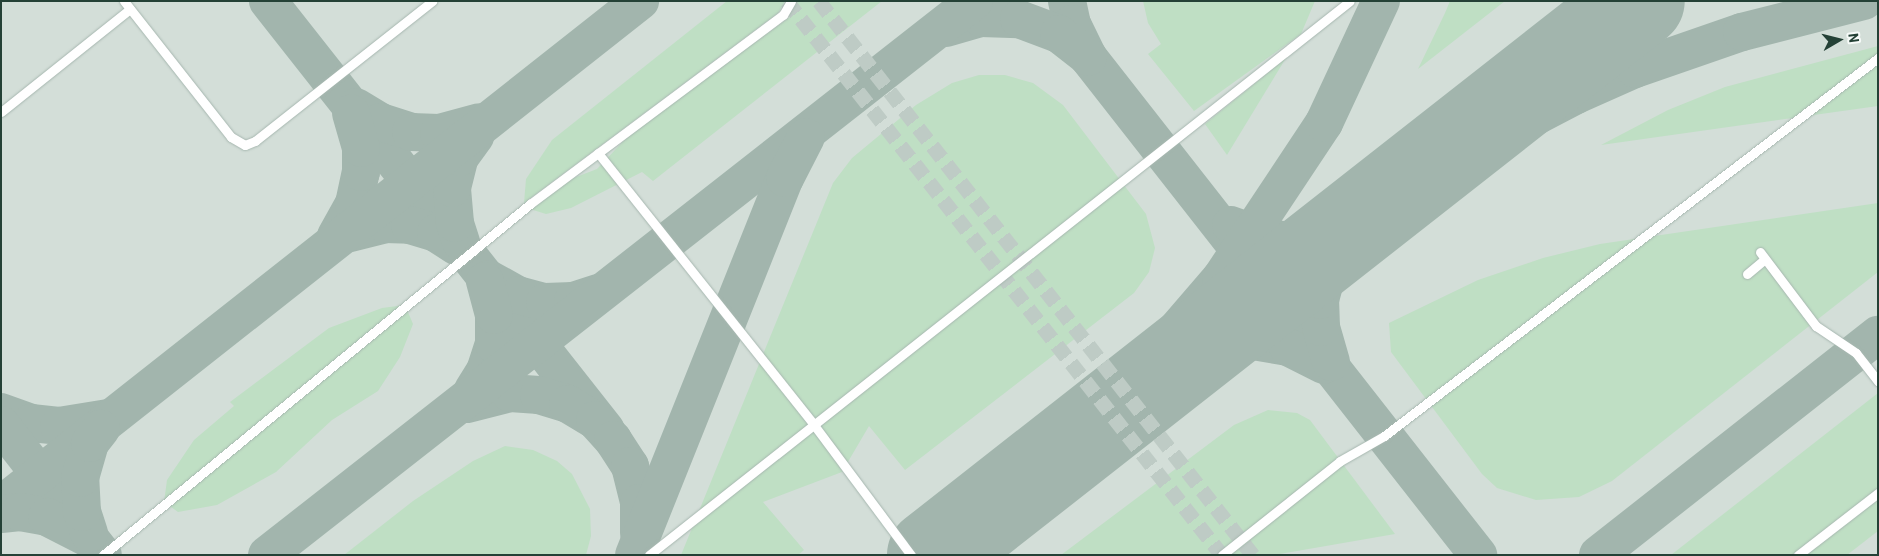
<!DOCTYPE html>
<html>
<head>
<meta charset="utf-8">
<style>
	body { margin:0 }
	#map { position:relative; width:1879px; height:556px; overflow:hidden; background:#e5eee9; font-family:Barlow,sans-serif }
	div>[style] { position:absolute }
	.built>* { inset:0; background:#d3ded8; transform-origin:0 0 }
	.green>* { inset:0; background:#bfdfc4 }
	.taxiway>* { height:38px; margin:-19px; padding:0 19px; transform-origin:19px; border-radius:19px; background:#a2b5ad }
	.runway>* { height:92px; margin:-46px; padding:0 46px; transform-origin:46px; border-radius:46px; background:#a2b5ad }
	.secondary-tunnel>* { height:15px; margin-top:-7.5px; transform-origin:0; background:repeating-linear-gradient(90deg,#becbc5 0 15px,transparent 0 23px) }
	.roads { filter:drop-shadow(0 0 1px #a7b7b0) drop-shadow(0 0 1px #a7b7b0) }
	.lane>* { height:9px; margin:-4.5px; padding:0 4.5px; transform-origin:4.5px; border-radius:4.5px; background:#fff }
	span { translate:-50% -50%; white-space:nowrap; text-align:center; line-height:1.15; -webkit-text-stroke:4.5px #f6faf8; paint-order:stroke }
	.frame { position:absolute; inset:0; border:2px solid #244136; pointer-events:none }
	.north { position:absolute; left:1814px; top:15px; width:50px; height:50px; -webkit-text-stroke:4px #f6faf8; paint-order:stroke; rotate:82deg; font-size:14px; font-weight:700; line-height:20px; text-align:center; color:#244136 }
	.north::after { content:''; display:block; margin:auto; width:18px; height:22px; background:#244136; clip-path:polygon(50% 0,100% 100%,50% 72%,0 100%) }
</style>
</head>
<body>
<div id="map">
	<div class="built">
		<i style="left:1px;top:1px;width:1877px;height:554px"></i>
	</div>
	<div class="green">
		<i style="clip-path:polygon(727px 1px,785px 1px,778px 13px,524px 203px,526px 179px,552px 140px)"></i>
		<i style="clip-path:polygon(798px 1px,882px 1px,653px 181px,642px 172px,571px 208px,546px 214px,530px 209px,571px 179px,597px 169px,633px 131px,790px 17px)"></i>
		<i style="clip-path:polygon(1143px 1px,1315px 1px,1301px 34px,1194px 111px,1148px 54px,1161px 44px,1148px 23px)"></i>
		<i style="clip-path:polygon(1450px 1px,1505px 1px,1418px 69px,1445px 13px)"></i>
		<i style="clip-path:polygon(1878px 46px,1878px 106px,1601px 145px,1668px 110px,1725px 87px)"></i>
		<i style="clip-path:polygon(1286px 58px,1227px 155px,1205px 124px)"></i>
		<i style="clip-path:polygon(979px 75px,1005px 75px,1033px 83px,1063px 105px,1146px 214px,1155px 248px,1149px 272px,1134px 293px,905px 470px,869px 426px,842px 472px,763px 502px,804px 550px,798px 555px,681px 555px,833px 183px,852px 158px,916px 105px,952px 83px)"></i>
		<i style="clip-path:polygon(1878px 203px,1878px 272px,1612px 481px,1579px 497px,1536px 500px,1497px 488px,1482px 474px,1391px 352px,1389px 323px,1478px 280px,1543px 258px,1600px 244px)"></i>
		<i style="clip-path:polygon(405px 305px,413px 324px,400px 357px,378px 391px,332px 420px,276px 472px,217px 505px,178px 512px,164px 502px,167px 480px,194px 440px,234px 406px,230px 402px,329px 328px,382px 308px)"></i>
		<i style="clip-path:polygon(1878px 393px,1878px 531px,1847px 555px,1671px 555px)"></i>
		<i style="clip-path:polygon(1268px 410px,1297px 413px,1310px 420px,1395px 534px,1274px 555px,1061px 555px,1234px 425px)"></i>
		<i style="clip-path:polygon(505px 446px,533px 450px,557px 461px,572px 474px,590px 509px,591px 536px,586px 555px,344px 555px,413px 501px,473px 461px)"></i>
	</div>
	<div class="taxiway">
		<i style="left:268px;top:1px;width:546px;rotate:51.77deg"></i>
		<i style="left:1067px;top:1px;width:24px;rotate:78deg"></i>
		<i style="left:1072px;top:24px;width:37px;rotate:64deg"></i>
		<i style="left:1088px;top:57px;width:633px;rotate:51.93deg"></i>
		<i style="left:946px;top:28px;width:36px;rotate:-16deg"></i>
		<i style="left:981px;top:18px;width:38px;rotate:2deg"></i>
		<i style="left:1019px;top:19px;width:43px;rotate:20.6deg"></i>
		<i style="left:1059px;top:34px;width:37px;rotate:38deg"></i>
		<i style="left:356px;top:107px;width:29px;rotate:31deg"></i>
		<i style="left:381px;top:122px;width:32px;rotate:18deg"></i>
		<i style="left:411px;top:132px;width:28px;rotate:2deg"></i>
		<i style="left:439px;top:133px;width:42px;rotate:-15deg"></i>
		<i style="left:1498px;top:112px;width:159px;rotate:-44.2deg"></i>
		<i style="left:1231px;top:225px;width:37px;rotate:20deg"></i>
		<i style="left:1266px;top:238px;width:24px;rotate:7deg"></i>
		<i style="left:1290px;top:241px;width:50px;rotate:-13.8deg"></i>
		<i style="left:350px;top:233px;width:36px;rotate:-14deg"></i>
		<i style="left:385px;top:224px;width:25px;rotate:2deg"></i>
		<i style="left:410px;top:225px;width:27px;rotate:17deg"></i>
		<i style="left:436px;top:233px;width:24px;rotate:33deg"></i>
		<i style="left:336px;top:236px;width:37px;rotate:-61deg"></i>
		<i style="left:354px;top:204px;width:33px;rotate:-78deg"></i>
		<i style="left:361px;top:172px;width:24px;rotate:-90deg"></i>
		<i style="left:361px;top:148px;width:36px;rotate:-106deg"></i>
		<i style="left:461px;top:242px;width:20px;rotate:-108deg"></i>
		<i style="left:455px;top:223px;width:35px;rotate:-95deg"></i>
		<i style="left:452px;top:188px;width:32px;rotate:-76deg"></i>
		<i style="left:460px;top:157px;width:26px;rotate:-54deg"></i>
		<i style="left:1308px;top:260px;width:184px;rotate:-34.4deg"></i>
		<i style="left:1460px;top:156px;width:131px;rotate:-27.7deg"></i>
		<i style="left:1576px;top:95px;width:64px;rotate:-23.8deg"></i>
		<i style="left:1635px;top:69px;width:113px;rotate:-19.1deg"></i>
		<i style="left:1742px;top:32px;width:126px;rotate:-14.3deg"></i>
		<i style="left:489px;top:279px;width:33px;rotate:29deg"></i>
		<i style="left:518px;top:295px;width:28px;rotate:15deg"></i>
		<i style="left:545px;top:302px;width:28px;rotate:-2deg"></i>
		<i style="left:573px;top:301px;width:26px;rotate:-18deg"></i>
		<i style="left:1187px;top:356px;width:62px;rotate:-14.9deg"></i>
		<i style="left:1247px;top:340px;width:42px;rotate:9.7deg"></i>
		<i style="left:1288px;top:347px;width:40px;rotate:26.6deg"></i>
		<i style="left:1331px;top:362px;width:36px;rotate:-106deg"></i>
		<i style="left:1321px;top:327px;width:27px;rotate:-92deg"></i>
		<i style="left:1320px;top:300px;width:28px;rotate:-75deg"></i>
		<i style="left:1327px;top:273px;width:41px;rotate:-64.1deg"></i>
		<i style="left:473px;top:390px;width:22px;rotate:-58deg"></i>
		<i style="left:485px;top:371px;width:28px;rotate:-72deg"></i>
		<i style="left:494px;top:344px;width:29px;rotate:-90deg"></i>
		<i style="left:494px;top:315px;width:35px;rotate:-105deg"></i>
		<i style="left:467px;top:404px;width:44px;rotate:-14.3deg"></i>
		<i style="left:510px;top:393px;width:29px;rotate:4deg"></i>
		<i style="left:539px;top:395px;width:30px;rotate:17deg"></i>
		<i style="left:568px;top:404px;width:31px;rotate:31deg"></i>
		<i style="left:595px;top:420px;width:27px;rotate:48deg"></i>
		<i style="left:613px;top:440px;width:31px;rotate:57deg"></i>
		<i style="left:630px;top:466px;width:38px;rotate:76deg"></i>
		<i style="left:639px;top:503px;width:30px;rotate:90deg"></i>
		<i style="left:1px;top:412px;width:32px;rotate:20deg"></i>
		<i style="left:31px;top:423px;width:28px;rotate:6deg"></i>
		<i style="left:59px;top:426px;width:50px;rotate:-9.3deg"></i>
		<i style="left:1px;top:425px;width:165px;rotate:51.9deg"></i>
		<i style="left:1023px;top:485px;width:164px;rotate:-44deg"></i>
		<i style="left:1141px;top:371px;width:123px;rotate:-49.3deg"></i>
		<i style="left:1221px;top:278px;width:186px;rotate:-56.4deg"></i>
		<i style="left:1324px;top:123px;width:135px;rotate:-65deg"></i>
		<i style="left:1px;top:505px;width:814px;rotate:-38.26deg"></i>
		<i style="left:1px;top:514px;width:19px;rotate:-6deg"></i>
		<i style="left:20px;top:512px;width:27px;rotate:10deg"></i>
		<i style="left:47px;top:517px;width:44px;rotate:27.1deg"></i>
		<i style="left:89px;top:533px;width:22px;rotate:-108deg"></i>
		<i style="left:82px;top:512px;width:34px;rotate:-93deg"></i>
		<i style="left:80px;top:478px;width:36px;rotate:-74deg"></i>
		<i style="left:90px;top:443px;width:18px;rotate:-52deg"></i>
		<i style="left:267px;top:555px;width:898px;rotate:-38.08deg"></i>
		<i style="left:634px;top:555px;width:406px;rotate:-68.2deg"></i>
		<i style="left:785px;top:178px;width:46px;rotate:-62.9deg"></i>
		<i style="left:1598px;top:555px;width:356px;rotate:-38.2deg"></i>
	</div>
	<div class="runway">
		<i style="left:933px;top:555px;width:897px;rotate:-38.12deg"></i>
	</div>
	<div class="secondary-tunnel">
		<i style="left:787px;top:1px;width:704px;rotate:51.86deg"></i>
		<i style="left:819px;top:1px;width:704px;rotate:51.93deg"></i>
	</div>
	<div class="roads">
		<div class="lane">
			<i style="left:124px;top:1px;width:173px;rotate:51.8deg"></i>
			<i style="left:231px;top:137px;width:16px;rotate:30deg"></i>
			<i style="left:245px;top:145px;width:11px;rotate:-22deg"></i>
			<i style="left:255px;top:141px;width:226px;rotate:-38.3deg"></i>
			<i style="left:1px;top:112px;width:165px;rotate:-38.6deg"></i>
			<i style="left:598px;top:153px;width:347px;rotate:51.5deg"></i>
			<i style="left:814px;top:425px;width:162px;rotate:53.3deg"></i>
			<i style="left:1760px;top:252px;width:93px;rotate:52.9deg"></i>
			<i style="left:1816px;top:326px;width:48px;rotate:34deg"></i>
			<i style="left:1856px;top:353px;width:36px;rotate:52deg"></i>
			<i style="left:1747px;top:274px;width:23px;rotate:-40deg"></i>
			<i style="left:103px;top:555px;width:553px;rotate:-39.42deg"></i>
			<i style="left:530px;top:204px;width:316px;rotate:-36.8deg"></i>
			<i style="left:783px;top:15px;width:16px;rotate:-60deg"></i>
			<i style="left:649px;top:555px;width:893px;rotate:-38.32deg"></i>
			<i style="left:1222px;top:555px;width:151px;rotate:-38.5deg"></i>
			<i style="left:1340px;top:461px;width:51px;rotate:-29.6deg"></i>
			<i style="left:1384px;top:436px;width:622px;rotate:-37.42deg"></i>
			<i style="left:1798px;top:555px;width:101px;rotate:-37.8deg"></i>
		</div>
	</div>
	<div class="frame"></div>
	<div class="north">N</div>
</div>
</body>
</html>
